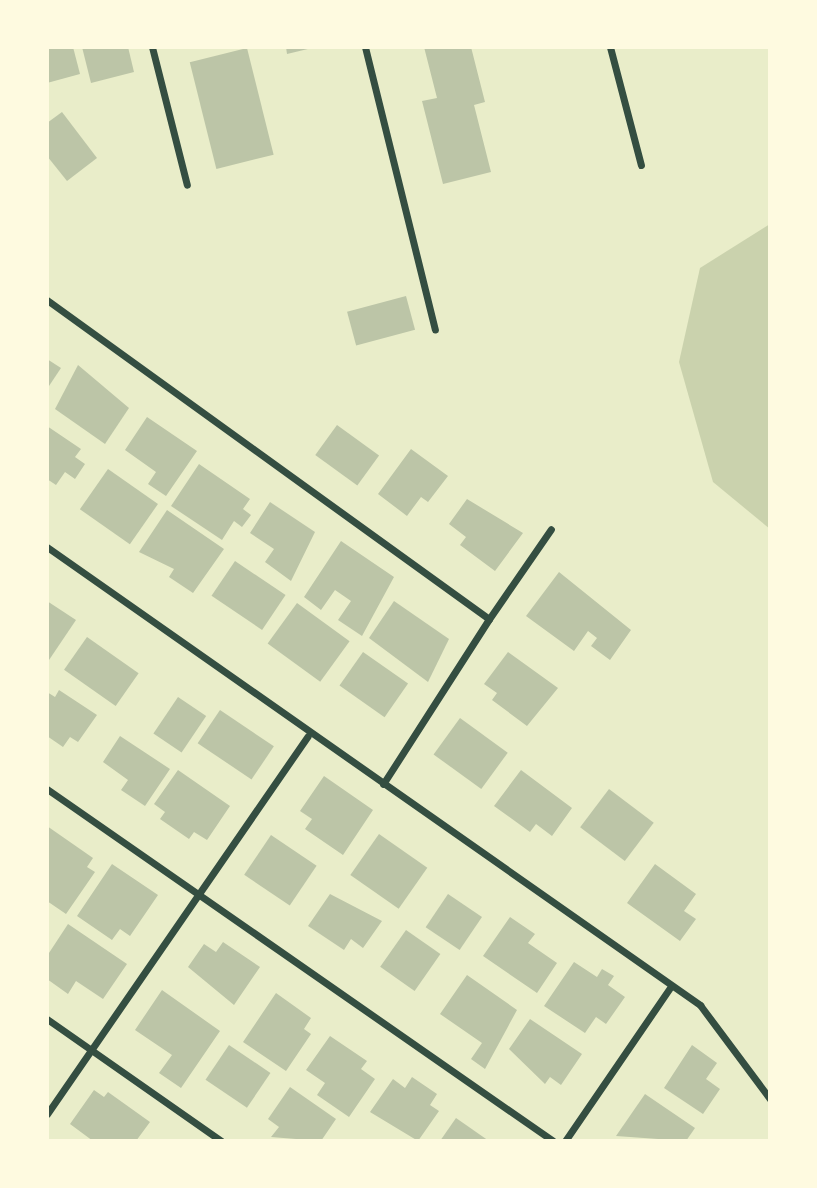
<!DOCTYPE html>
<html>
<head>
<meta charset="utf-8">
<style>
	body { margin:0 }
	#map { position:relative; width:817px; height:1188px; overflow:hidden; background:#e9edc9; font-family:"Titillium Web",sans-serif }
	div>[style] { position:absolute }
	.green>* { inset:0; background:#cad2ad }
	.building>* { inset:0; background:#bcc5a7; transform-origin:0 0 }
	.minor>* { height:7px; margin:-3.5px; padding:0 3.5px; transform-origin:3.5px; border-radius:3.5px; background:#344e41 }
	span { translate:-50% -50%; white-space:nowrap; text-align:center; line-height:1.15; -webkit-text-stroke:6px #fefae0; paint-order:stroke }
	.frame { position:absolute; inset:0; border:49px solid #fefae0; pointer-events:none }
</style>
</head>
<body>
<div id="map">
	<div class="green">
		<i style="clip-path:polygon(770px 224px,770px 529px,713px 482px,679px 362px,700px 268px)"></i>
	</div>
	<div class="building">
		<i style="clip-path:polygon(47px 47px,73px 47px,80px 74px,47px 83px)"></i>
		<i style="clip-path:polygon(82px 47px,128px 47px,134px 72px,91px 83px)"></i>
		<i style="clip-path:polygon(286px 47px,312px 47px,312px 48px,287px 54px)"></i>
		<i style="clip-path:polygon(424px 47px,471px 47px,485px 102px,474px 105px,491px 172px,443px 184px,422px 101px,437px 98px)"></i>
		<i style="left:247px;top:48px;width:110px;height:59px;rotate:76deg"></i>
		<i style="clip-path:polygon(62px 112px,97px 158px,67px 181px,47px 156px,47px 123px)"></i>
		<i style="left:406px;top:296px;width:35px;height:61px;rotate:75deg"></i>
		<i style="clip-path:polygon(47px 359px,61px 368px,47px 389px)"></i>
		<i style="clip-path:polygon(78px 365px,129px 408px,105px 444px,55px 409px)"></i>
		<i style="clip-path:polygon(147px 417px,197px 451px,166px 496px,148px 484px,156px 472px,125px 450px)"></i>
		<i style="left:337px;top:425px;width:52px;height:37px;rotate:36deg"></i>
		<i style="clip-path:polygon(47px 426px,81px 449px,75px 457px,85px 464px,75px 479px,65px 472px,56px 485px,47px 479px)"></i>
		<i style="clip-path:polygon(411px 449px,448px 476px,428px 502px,421px 497px,407px 516px,378px 494px)"></i>
		<i style="clip-path:polygon(199px 464px,250px 499px,243px 509px,251px 515px,242px 527px,234px 521px,222px 540px,171px 506px)"></i>
		<i style="left:108px;top:469px;width:61px;height:49px;rotate:35deg"></i>
		<i style="clip-path:polygon(467px 499px,523px 533px,495px 571px,460px 545px,466px 537px,449px 524px)"></i>
		<i style="clip-path:polygon(270px 502px,315px 532px,291px 581px,265px 562px,274px 549px,250px 533px)"></i>
		<i style="clip-path:polygon(167px 510px,224px 549px,193px 593px,169px 577px,174px 569px,139px 552px)"></i>
		<i style="clip-path:polygon(341px 541px,394px 577px,362px 636px,338px 620px,351px 601px,335px 590px,321px 610px,304px 597px)"></i>
		<i style="left:235px;top:561px;width:61px;height:42px;rotate:34deg"></i>
		<i style="clip-path:polygon(559px 572px,631px 630px,610px 660px,591px 646px,597px 638px,588px 631px,574px 651px,526px 616px)"></i>
		<i style="clip-path:polygon(47px 601px,76px 620px,47px 663px)"></i>
		<i style="clip-path:polygon(394px 601px,449px 639px,428px 682px,369px 638px)"></i>
		<i style="left:297px;top:603px;width:65px;height:50px;rotate:36deg"></i>
		<i style="left:87px;top:637px;width:63px;height:40px;rotate:35deg"></i>
		<i style="left:363px;top:652px;width:55px;height:41px;rotate:35deg"></i>
		<i style="clip-path:polygon(508px 652px,558px 688px,527px 726px,492px 700px,497px 693px,484px 684px)"></i>
		<i style="clip-path:polygon(59px 690px,97px 715px,78px 742px,70px 737px,63px 747px,47px 736px,47px 692px,55px 697px)"></i>
		<i style="left:178px;top:697px;width:34px;height:44px;rotate:34deg"></i>
		<i style="left:220px;top:710px;width:65px;height:40px;rotate:34deg"></i>
		<i style="left:460px;top:718px;width:59px;height:45px;rotate:36deg"></i>
		<i style="clip-path:polygon(120px 736px,170px 769px,145px 806px,121px 790px,128px 780px,103px 762px)"></i>
		<i style="clip-path:polygon(178px 770px,230px 806px,207px 840px,194px 832px,189px 839px,160px 819px,165px 812px,154px 804px)"></i>
		<i style="clip-path:polygon(521px 770px,572px 808px,552px 836px,536px 824px,530px 832px,494px 806px)"></i>
		<i style="clip-path:polygon(324px 776px,373px 810px,343px 855px,305px 829px,312px 819px,300px 811px)"></i>
		<i style="left:609px;top:789px;width:56px;height:48px;rotate:37deg"></i>
		<i style="clip-path:polygon(47px 826px,93px 858px,87px 867px,95px 872px,66px 914px,47px 901px)"></i>
		<i style="left:379px;top:834px;width:59px;height:50px;rotate:35deg"></i>
		<i style="left:271px;top:835px;width:55px;height:48px;rotate:34deg"></i>
		<i style="clip-path:polygon(112px 864px,158px 895px,130px 936px,120px 929px,112px 940px,77px 916px)"></i>
		<i style="clip-path:polygon(655px 864px,696px 894px,684px 911px,696px 919px,680px 941px,627px 903px)"></i>
		<i style="clip-path:polygon(330px 894px,382px 921px,363px 948px,351px 939px,344px 950px,308px 926px)"></i>
		<i style="left:448px;top:894px;width:41px;height:40px;rotate:34deg"></i>
		<i style="clip-path:polygon(510px 917px,535px 934px,528px 943px,557px 963px,537px 993px,483px 956px)"></i>
		<i style="clip-path:polygon(68px 924px,127px 964px,103px 999px,76px 981px,68px 994px,47px 979px,47px 956px)"></i>
		<i style="left:406px;top:930px;width:42px;height:45px;rotate:35deg"></i>
		<i style="clip-path:polygon(223px 942px,260px 967px,234px 1005px,188px 967px,204px 944px,216px 952px)"></i>
		<i style="clip-path:polygon(574px 962px,597px 977px,602px 969px,614px 976px,608px 985px,625px 997px,606px 1024px,596px 1017px,585px 1033px,544px 1006px)"></i>
		<i style="clip-path:polygon(467px 975px,517px 1010px,485px 1069px,471px 1059px,482px 1043px,440px 1014px)"></i>
		<i style="clip-path:polygon(162px 990px,220px 1031px,181px 1088px,159px 1073px,172px 1055px,135px 1030px)"></i>
		<i style="clip-path:polygon(276px 993px,311px 1018px,304px 1029px,311px 1034px,286px 1071px,243px 1042px)"></i>
		<i style="clip-path:polygon(530px 1019px,582px 1054px,561px 1085px,550px 1077px,545px 1084px,509px 1049px)"></i>
		<i style="clip-path:polygon(330px 1036px,367px 1061px,361px 1069px,375px 1079px,349px 1117px,317px 1095px,325px 1083px,306px 1070px)"></i>
		<i style="left:229px;top:1045px;width:50px;height:42px;rotate:34deg"></i>
		<i style="clip-path:polygon(692px 1045px,717px 1063px,706px 1079px,720px 1089px,703px 1114px,664px 1088px)"></i>
		<i style="clip-path:polygon(412px 1077px,437px 1094px,430px 1105px,439px 1111px,418px 1141px,370px 1112px,393px 1079px,405px 1088px)"></i>
		<i style="clip-path:polygon(290px 1087px,336px 1119px,321px 1141px,271px 1137px,279px 1127px,268px 1119px)"></i>
		<i style="clip-path:polygon(94px 1090px,104px 1097px,108px 1092px,150px 1122px,136px 1141px,93px 1141px,70px 1124px)"></i>
		<i style="clip-path:polygon(645px 1094px,695px 1128px,686px 1141px,616px 1136px)"></i>
		<i style="clip-path:polygon(456px 1118px,489px 1141px,440px 1141px)"></i>
	</div>
	<div class="minor">
		<i style="left:152px;top:47px;width:142px;rotate:75.8deg"></i>
		<i style="left:365px;top:47px;width:291px;rotate:76.1deg"></i>
		<i style="left:610px;top:47px;width:122px;rotate:75.3deg"></i>
		<i style="left:47px;top:300px;width:545px;rotate:35.82deg"></i>
		<i style="left:489px;top:619px;width:196px;rotate:122.7deg"></i>
		<i style="left:47px;top:547px;width:798px;rotate:35.04deg"></i>
		<i style="left:700px;top:1005px;width:117px;rotate:53.3deg"></i>
		<i style="left:489px;top:619px;width:109px;rotate:-55.4deg"></i>
		<i style="left:47px;top:789px;width:616px;rotate:34.82deg"></i>
		<i style="left:47px;top:1019px;width:213px;rotate:35deg"></i>
		<i style="left:47px;top:1114px;width:459px;rotate:-55.4deg"></i>
		<i style="left:565px;top:1141px;width:188px;rotate:-55.6deg"></i>
	</div>
	<div class="frame"></div>
</div>
</body>
</html>
